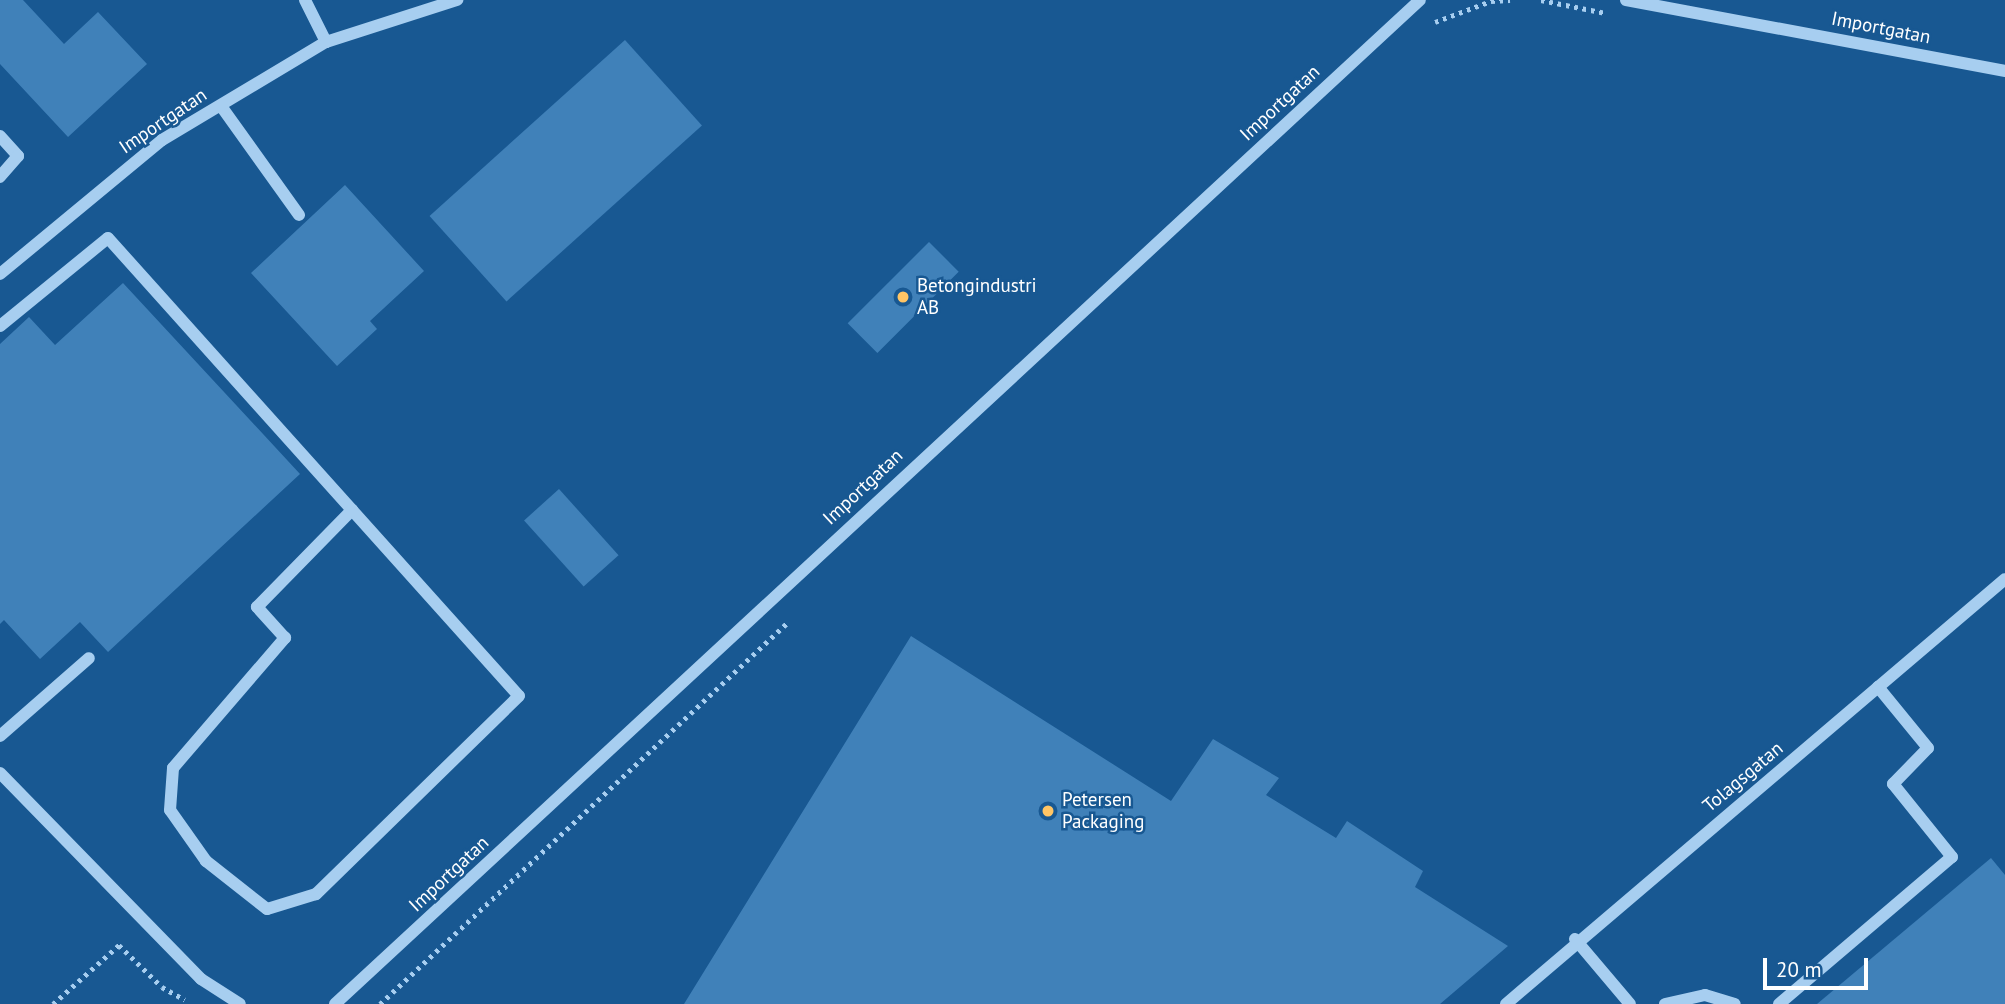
<!DOCTYPE html>
<html>
<head>
<meta charset="utf-8">
<style>
	body { margin:0 }
	#map { position:relative; width:2005px; height:1004px; overflow:hidden; background:#185892; font-family:"PT Sans",sans-serif }
	div>[style] { position:absolute }
	.building>* { inset:0; background:#4081b9; transform-origin:0 0 }
	.path>* { height:4.5px; margin-top:-2.25px; transform-origin:0; background:repeating-linear-gradient(90deg,#a7cef0 0 3.5px,transparent 0 8.5px) }
	.minor>* { height:12px; margin:-6px; padding:0 6px; transform-origin:6px; border-radius:6px; background:#a7cef0 }
	.dots>* { width:19px; height:19px; translate:-50% -50%; box-sizing:border-box; border:4px solid #185892; border-radius:50% }
	span { translate:-50% -50%; white-space:nowrap; text-align:center; line-height:1.15; -webkit-text-stroke:5px #185892; paint-order:stroke }
	.street-label { font-size:19px; color:#fff }
	.poi-label { font-size:19px; color:#fff }
	.left { translate:0 -50%; text-align:left }
	.scale { position:absolute; left:1763px; top:958px; width:105px; height:32px; box-sizing:border-box; border:4px solid #fff; border-top:0; padding-left:9px; font-size:21px; line-height:24px; white-space:nowrap; color:#fff; -webkit-text-stroke:5px #185892; paint-order:stroke }
</style>
</head>
<body>
<div id="map">
	<div class="building">
		<i style="clip-path:polygon(0 0,23px 0,64px 44px,98px 12px,147px 64px,68px 137px,0 64px)"></i>
		<i style="left:625px;top:40px;width:115px;height:263px;rotate:48deg"></i>
		<i style="clip-path:polygon(345px 185px,424px 271px,370px 321px,377px 329px,337px 366px,251px 273px)"></i>
		<i style="left:929px;top:242px;width:42px;height:115px;rotate:45deg"></i>
		<i style="clip-path:polygon(123px 283px,300px 474px,108px 652px,80px 622px,40px 659px,4px 620px,0 624px,0 344px,29px 317px,55px 345px)"></i>
		<i style="left:559px;top:489px;width:89px;height:47px;rotate:48deg"></i>
		<i style="clip-path:polygon(911px 636px,1171px 801px,1213px 739px,1279px 778px,1266px 795px,1336px 838px,1347px 821px,1423px 871px,1415px 887px,1508px 946px,1440px 1004px,684px 1004px)"></i>
		<i style="clip-path:polygon(1991px 858px,2005px 875px,2005px 1004px,1817px 1004px)"></i>
	</div>
	<div class="path">
		<i style="left:1541px;top:0;width:66px;rotate:11.3deg"></i>
		<i style="left:1435px;top:22px;width:60px;rotate:-20.6deg"></i>
		<i style="left:1491px;top:1px;width:19px;rotate:-3deg"></i>
		<i style="left:53px;top:1004px;width:89px;rotate:-41.8deg"></i>
		<i style="left:119px;top:945px;width:60px;rotate:44.3deg"></i>
		<i style="left:162px;top:987px;width:26px;rotate:29deg"></i>
		<i style="left:380px;top:1004px;width:558px;rotate:-43.11deg"></i>
	</div>
	<div class="minor">
		<i style="left:305px;top:0;width:47px;rotate:63.4deg"></i>
		<i style="left:1626px;top:0;width:386px;rotate:10.6deg"></i>
		<i style="left:221px;top:106px;width:134px;rotate:54.4deg"></i>
		<i style="left:0;top:136px;width:27px;rotate:48deg"></i>
		<i style="left:18px;top:156px;width:28px;rotate:131deg"></i>
		<i style="left:0;top:274px;width:210px;rotate:-39.6deg"></i>
		<i style="left:162px;top:140px;width:191px;rotate:-30.9deg"></i>
		<i style="left:326px;top:42px;width:138px;rotate:-17.8deg"></i>
		<i style="left:0;top:326px;width:139px;rotate:-39.2deg"></i>
		<i style="left:108px;top:238px;width:615px;rotate:48.1deg"></i>
		<i style="left:519px;top:696px;width:284px;rotate:135.7deg"></i>
		<i style="left:316px;top:894px;width:51px;rotate:163deg"></i>
		<i style="left:267px;top:909px;width:78px;rotate:-141.8deg"></i>
		<i style="left:206px;top:861px;width:62px;rotate:-125.2deg"></i>
		<i style="left:170px;top:810px;width:42px;rotate:-85.9deg"></i>
		<i style="left:173px;top:768px;width:172px;rotate:-49.3deg"></i>
		<i style="left:285px;top:638px;width:42px;rotate:-132.1deg"></i>
		<i style="left:257px;top:607px;width:136px;rotate:-45.6deg"></i>
		<i style="left:0;top:736px;width:118px;rotate:-41.2deg"></i>
		<i style="left:0;top:773px;width:288px;rotate:45.7deg"></i>
		<i style="left:201px;top:979px;width:46px;rotate:32.7deg"></i>
		<i style="left:1575px;top:939px;width:85px;rotate:49.8deg"></i>
		<i style="left:335px;top:1004px;width:1478px;rotate:-42.78deg"></i>
		<i style="left:1506px;top:1004px;width:655px;rotate:-40.42deg"></i>
		<i style="left:1665px;top:1004px;width:41px;rotate:-12.7deg"></i>
		<i style="left:1705px;top:995px;width:31px;rotate:17deg"></i>
		<i style="left:1779px;top:1004px;width:227px;rotate:-40.4deg"></i>
		<i style="left:1952px;top:857px;width:94px;rotate:-128.9deg"></i>
		<i style="left:1893px;top:784px;width:50px;rotate:-45.8deg"></i>
		<i style="left:1928px;top:748px;width:79px;rotate:-129.3deg"></i>
	</div>
	<div class="dots">
		<i style="left:903px;top:297px;background:#ffc565"></i>
		<i style="left:1048px;top:811px;background:#ffc565"></i>
	</div>
	<div class="street-label">
		<span style="left:1881px;top:28px;rotate:11deg">Importgatan</span>
		<span style="left:1280px;top:103px;rotate:-43deg">Importgatan</span>
		<span style="left:163px;top:121px;rotate:-34deg">Importgatan</span>
		<span style="left:863px;top:487px;rotate:-43deg">Importgatan</span>
		<span style="left:1743px;top:777px;rotate:-40deg">Tolagsgatan</span>
		<span style="left:449px;top:874px;rotate:-43deg">Importgatan</span>
	</div>
	<div class="poi-label">
		<span class="left" style="left:917px;top:297px">Betongindustri<br>AB</span>
		<span class="left" style="left:1062px;top:811px">Petersen<br>Packaging</span>
	</div>
	<div class="scale">20 m</div>
</div>
</body>
</html>
